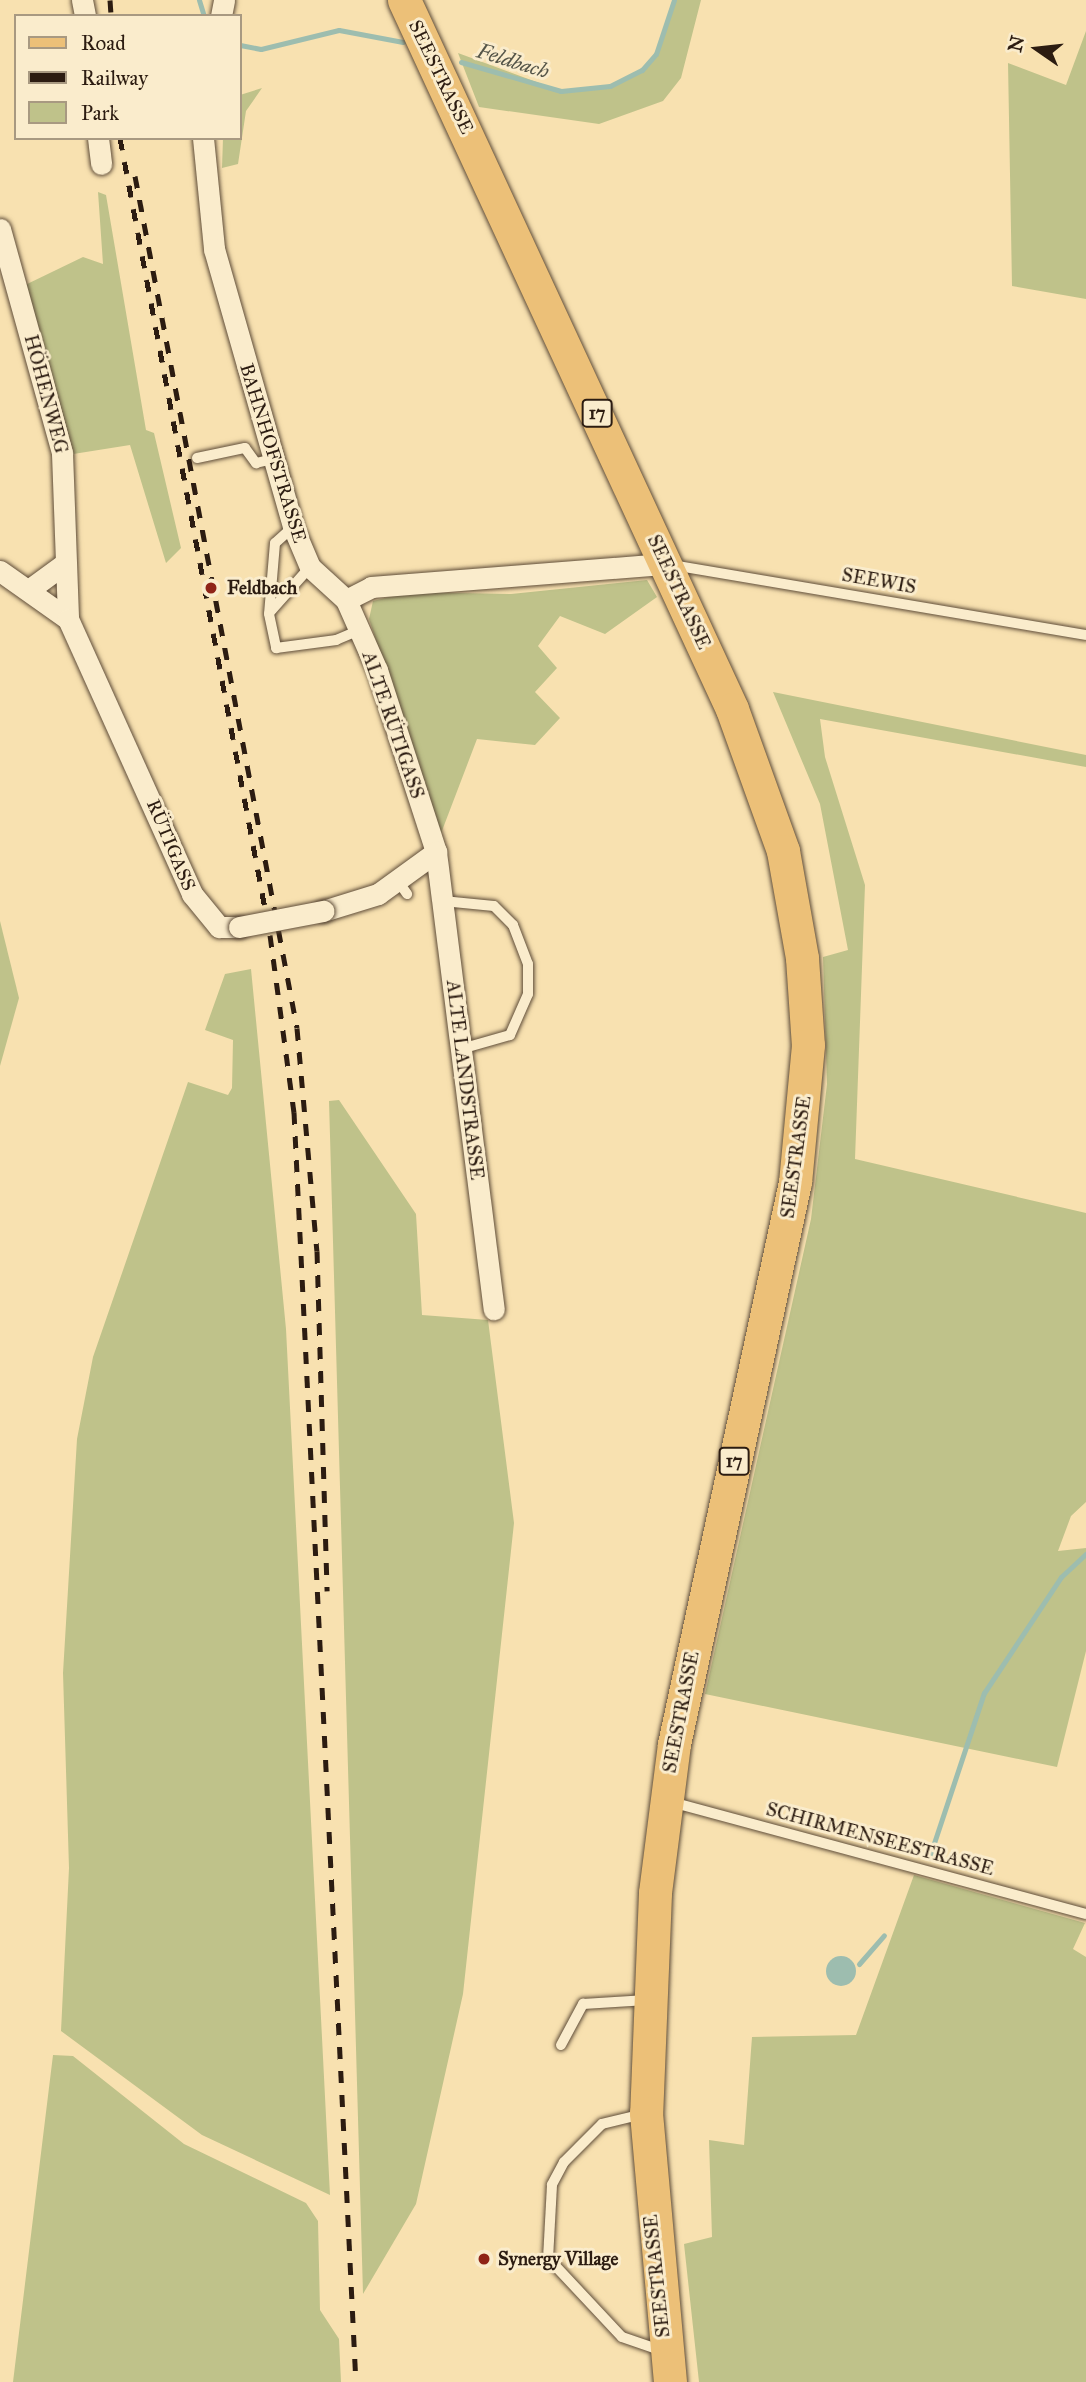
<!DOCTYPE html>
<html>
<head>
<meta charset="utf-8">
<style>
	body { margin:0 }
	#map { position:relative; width:1086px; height:2382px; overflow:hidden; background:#f8e1b0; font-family:"IM FELL Great Primer",serif }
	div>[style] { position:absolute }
	.green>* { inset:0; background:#bfc28a }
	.water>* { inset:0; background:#9dbdaf }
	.round { border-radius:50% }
	.stream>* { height:5px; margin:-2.5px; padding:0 2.5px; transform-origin:2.5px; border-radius:2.5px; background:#9dbdaf }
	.roads { filter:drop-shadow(0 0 2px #5f4d39) drop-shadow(0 0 2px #5f4d39) }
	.lane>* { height:10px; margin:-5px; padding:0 5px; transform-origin:5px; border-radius:5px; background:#faeccc }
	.street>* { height:21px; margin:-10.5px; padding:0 10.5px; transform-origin:10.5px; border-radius:10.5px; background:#faeccc }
	.primary>* { height:33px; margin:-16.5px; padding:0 16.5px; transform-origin:16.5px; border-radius:16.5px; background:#ecc078 }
	.rail>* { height:5px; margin-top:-2.5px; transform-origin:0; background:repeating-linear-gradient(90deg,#2c1c11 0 12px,transparent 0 24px) }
	.bridges { filter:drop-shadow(0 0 2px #5f4d39) drop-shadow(0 0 2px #5f4d39) }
	.street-bridge>* { height:21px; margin:-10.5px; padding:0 10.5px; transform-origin:10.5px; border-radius:10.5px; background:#faeccc }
	.dots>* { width:19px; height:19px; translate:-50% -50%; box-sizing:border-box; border:4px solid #faeccc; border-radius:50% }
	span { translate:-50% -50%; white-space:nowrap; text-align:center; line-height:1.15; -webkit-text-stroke:6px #faeccc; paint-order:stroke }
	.shield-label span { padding:2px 5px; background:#faeccc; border:2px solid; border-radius:5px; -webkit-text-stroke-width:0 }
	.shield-label { font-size:18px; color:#2c1c11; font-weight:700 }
	.street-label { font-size:19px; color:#2c1c11 }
	.poi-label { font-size:19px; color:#2c1c11; font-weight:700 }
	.left { translate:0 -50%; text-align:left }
	.water-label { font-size:21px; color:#545448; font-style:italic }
	.legend { position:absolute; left:14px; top:14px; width:228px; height:126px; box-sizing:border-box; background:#faeccc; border:2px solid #a89981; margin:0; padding:9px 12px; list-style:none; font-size:21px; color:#2c1c11 }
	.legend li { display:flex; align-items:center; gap:14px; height:35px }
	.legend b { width:35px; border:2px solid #a89981 }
	.north { position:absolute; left:1002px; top:14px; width:70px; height:70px; -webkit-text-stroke:5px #faeccc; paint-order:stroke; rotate:284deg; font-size:19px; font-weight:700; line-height:28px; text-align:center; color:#2c1c11 }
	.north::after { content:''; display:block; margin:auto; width:24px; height:32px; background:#2c1c11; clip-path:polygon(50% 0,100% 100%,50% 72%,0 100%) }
</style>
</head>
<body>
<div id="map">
	<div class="green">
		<i style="clip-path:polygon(674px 0,701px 0,681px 78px,663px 101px,599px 124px,479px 107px,458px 53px,561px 91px,610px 86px,642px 70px,656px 54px)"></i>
		<i style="clip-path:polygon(1086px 31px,1086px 299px,1012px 286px,1008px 63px,1066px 85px)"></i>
		<i style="clip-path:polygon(262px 88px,246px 111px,238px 164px,222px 168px,223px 138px,240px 138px,240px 95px)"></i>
		<i style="clip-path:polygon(98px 192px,106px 195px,146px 430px,154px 433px,181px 548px,166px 563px,130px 445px,67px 455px,23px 286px,83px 257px,103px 264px)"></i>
		<i style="clip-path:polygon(647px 580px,657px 597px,605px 634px,560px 616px,538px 646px,557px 668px,535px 692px,560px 718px,535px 745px,477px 739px,440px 836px,369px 619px,373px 601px,409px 592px,511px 594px)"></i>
		<i style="clip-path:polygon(773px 692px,1086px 755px,1086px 767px,820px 719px,825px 757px,865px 885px,855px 1159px,1086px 1213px,1086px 1502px,1071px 1516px,1058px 1551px,1086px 1548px,1086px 1651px,1057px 1767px,705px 1694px,811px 1219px,827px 1084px,823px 957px,848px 950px,820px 804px)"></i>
		<i style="clip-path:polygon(0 921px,19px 998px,0 1066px)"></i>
		<i style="clip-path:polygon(251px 969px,286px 1329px,330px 2195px,202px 2135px,61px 2031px,69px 1868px,63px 1673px,77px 1439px,93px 1357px,188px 1082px,228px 1095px,232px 1088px,233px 1040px,205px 1030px,225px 974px)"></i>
		<i style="clip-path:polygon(339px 1100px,416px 1214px,422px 1315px,488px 1320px,514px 1523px,463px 1994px,416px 2204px,363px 2294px,329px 1101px)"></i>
		<i style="clip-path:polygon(914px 1875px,1085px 1923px,1073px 1949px,1086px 1957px,1086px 2382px,699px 2382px,684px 2244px,712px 2237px,709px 2140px,744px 2145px,752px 2037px,856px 2035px)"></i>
		<i style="clip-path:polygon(53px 2055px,73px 2056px,184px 2144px,306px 2203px,318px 2221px,320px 2310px,339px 2339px,341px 2382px,13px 2382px)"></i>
	</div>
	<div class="water">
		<i class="round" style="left:826px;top:1956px;width:30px;height:30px"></i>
	</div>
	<div class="stream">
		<i style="left:199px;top:0;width:17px;rotate:73deg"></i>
		<i style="left:240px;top:45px;width:21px;rotate:11deg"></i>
		<i style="left:261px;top:49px;width:80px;rotate:-13.7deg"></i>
		<i style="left:339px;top:30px;width:65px;rotate:10.6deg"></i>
		<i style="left:461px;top:62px;width:104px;rotate:16.2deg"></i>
		<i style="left:561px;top:91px;width:49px;rotate:-5.8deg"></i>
		<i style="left:610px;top:86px;width:36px;rotate:-27deg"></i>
		<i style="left:642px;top:70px;width:21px;rotate:-49deg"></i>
		<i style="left:656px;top:54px;width:57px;rotate:-71.6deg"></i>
		<i style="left:929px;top:1858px;width:174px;rotate:-71.6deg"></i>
		<i style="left:984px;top:1693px;width:139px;rotate:-56.4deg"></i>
		<i style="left:1061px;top:1577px;width:34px;rotate:-43deg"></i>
		<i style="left:859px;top:1964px;width:38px;rotate:-49deg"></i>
	</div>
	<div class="roads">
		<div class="lane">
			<i style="left:197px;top:458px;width:49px;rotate:-11.8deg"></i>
			<i style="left:245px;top:448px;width:19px;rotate:54deg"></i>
			<i style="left:256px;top:463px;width:17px;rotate:-13deg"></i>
			<i style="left:293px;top:527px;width:24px;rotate:138deg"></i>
			<i style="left:275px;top:543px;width:71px;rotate:94.8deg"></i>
			<i style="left:269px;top:614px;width:35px;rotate:78deg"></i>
			<i style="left:276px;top:648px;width:61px;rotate:-7.6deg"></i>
			<i style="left:336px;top:640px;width:25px;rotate:-23deg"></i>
			<i style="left:672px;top:565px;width:420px;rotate:9.6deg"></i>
			<i style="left:270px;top:612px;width:60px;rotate:-48.4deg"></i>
			<i style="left:398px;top:881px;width:16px;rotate:55deg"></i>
			<i style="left:443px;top:901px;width:51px;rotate:5.6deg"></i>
			<i style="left:494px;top:906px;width:27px;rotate:45deg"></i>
			<i style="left:513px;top:925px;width:42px;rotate:69deg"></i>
			<i style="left:528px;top:964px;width:30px;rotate:90deg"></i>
			<i style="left:528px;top:994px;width:45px;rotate:113.7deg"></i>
			<i style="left:510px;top:1035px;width:51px;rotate:164.1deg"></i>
			<i style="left:671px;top:1802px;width:430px;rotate:15.1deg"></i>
			<i style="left:561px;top:2045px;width:47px;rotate:-61.8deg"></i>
			<i style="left:583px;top:2004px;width:64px;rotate:-3.6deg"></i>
			<i style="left:643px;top:2114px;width:42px;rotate:166.3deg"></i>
			<i style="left:602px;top:2124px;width:54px;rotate:135deg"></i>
			<i style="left:564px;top:2162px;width:26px;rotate:118deg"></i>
			<i style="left:552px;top:2185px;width:73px;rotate:93.1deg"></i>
			<i style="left:548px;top:2258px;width:108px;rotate:46.9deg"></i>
			<i style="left:622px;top:2337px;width:43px;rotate:18.9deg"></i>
		</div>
		<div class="street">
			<i style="left:82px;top:0;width:16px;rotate:79deg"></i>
			<i style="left:221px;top:16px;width:16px;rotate:-79deg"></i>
			<i style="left:98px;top:138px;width:26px;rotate:83deg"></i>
			<i style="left:203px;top:138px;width:112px;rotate:84.3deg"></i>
			<i style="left:214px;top:249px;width:289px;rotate:74.1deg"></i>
			<i style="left:293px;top:527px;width:43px;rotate:67deg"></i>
			<i style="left:310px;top:567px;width:49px;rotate:42.5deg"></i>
			<i style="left:346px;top:600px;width:77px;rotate:66.1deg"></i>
			<i style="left:377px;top:670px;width:191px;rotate:72deg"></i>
			<i style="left:436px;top:852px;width:461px;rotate:82.8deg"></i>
			<i style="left:0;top:229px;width:232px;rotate:74.5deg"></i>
			<i style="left:62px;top:453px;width:166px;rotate:87.9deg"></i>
			<i style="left:0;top:571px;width:83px;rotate:35.2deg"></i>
			<i style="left:68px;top:619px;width:302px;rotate:65.7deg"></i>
			<i style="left:192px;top:894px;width:43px;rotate:50.7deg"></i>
			<i style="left:219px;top:927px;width:20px"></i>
			<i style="left:30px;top:589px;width:42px;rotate:-36.3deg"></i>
			<i style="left:346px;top:600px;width:28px;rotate:-27deg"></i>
			<i style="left:371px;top:587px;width:296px;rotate:-4.5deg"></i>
			<i style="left:323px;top:911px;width:58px;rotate:-17.2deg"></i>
			<i style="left:378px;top:894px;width:72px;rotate:-35.9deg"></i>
		</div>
		<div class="primary">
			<i style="left:404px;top:0;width:781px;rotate:65.17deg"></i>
			<i style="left:732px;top:709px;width:151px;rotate:70.2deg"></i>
			<i style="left:783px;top:851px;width:109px;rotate:79.9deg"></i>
			<i style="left:802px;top:958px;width:87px;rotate:86.1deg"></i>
			<i style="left:808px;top:1045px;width:138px;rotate:95.4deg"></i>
			<i style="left:795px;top:1182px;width:575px;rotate:102.15deg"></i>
			<i style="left:674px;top:1744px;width:150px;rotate:97.3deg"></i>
			<i style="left:655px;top:1893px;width:220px;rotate:92.3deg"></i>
			<i style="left:646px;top:2113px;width:270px;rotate:84.9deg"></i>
		</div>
	</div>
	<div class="rail">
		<i style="left:110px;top:0;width:16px;rotate:86deg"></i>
		<i style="left:120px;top:138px;width:811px;rotate:79.34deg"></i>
		<i style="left:270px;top:935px;width:179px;rotate:82.3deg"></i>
		<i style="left:294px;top:1112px;width:1272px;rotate:87.21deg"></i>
		<i style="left:135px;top:176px;width:867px;rotate:79.23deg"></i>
		<i style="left:297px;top:1028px;width:224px;rotate:84.9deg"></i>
		<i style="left:317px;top:1251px;width:340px;rotate:88.3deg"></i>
	</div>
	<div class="bridges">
		<div class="street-bridge">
			<i style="left:239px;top:927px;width:86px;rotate:-10.8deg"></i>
		</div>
	</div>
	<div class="dots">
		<i style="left:211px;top:588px;background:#8f2418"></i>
		<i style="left:484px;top:2259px;background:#8f2418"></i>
	</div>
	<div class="shield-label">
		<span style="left:597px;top:413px">17</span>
		<span style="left:734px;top:1461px">17</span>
	</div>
	<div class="street-label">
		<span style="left:441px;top:77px;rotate:64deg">SEESTRASSE</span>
		<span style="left:46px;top:394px;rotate:75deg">HÖHENWEG</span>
		<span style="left:273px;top:453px;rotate:73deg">BAHNHOFSTRASSE</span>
		<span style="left:879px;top:581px;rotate:10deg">SEEWIS</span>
		<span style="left:679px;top:592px;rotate:65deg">SEESTRASSE</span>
		<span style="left:393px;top:725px;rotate:71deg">ALTE RÜTIGASS</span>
		<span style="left:171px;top:845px;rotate:67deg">RÜTIGASS</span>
		<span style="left:465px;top:1080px;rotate:83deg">ALTE LANDSTRASSE</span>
		<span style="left:796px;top:1157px;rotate:-82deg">SEESTRASSE</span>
		<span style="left:681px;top:1712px;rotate:-79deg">SEESTRASSE</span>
		<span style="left:880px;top:1839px;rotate:15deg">SCHIRMENSEESTRASSE</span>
		<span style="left:657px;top:2276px;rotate:-96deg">SEESTRASSE</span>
	</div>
	<div class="poi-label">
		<span class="left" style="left:227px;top:588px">Feldbach</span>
		<span class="left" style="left:498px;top:2259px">Synergy Village</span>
	</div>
	<div class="water-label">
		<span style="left:513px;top:61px;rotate:17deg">Feldbach</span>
	</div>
	<ul class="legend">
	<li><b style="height:9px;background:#ecc078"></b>Road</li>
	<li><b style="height:9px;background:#2c1c11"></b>Railway</li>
	<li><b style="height:19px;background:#bfc28a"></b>Park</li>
	</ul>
	<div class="north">N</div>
</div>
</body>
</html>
